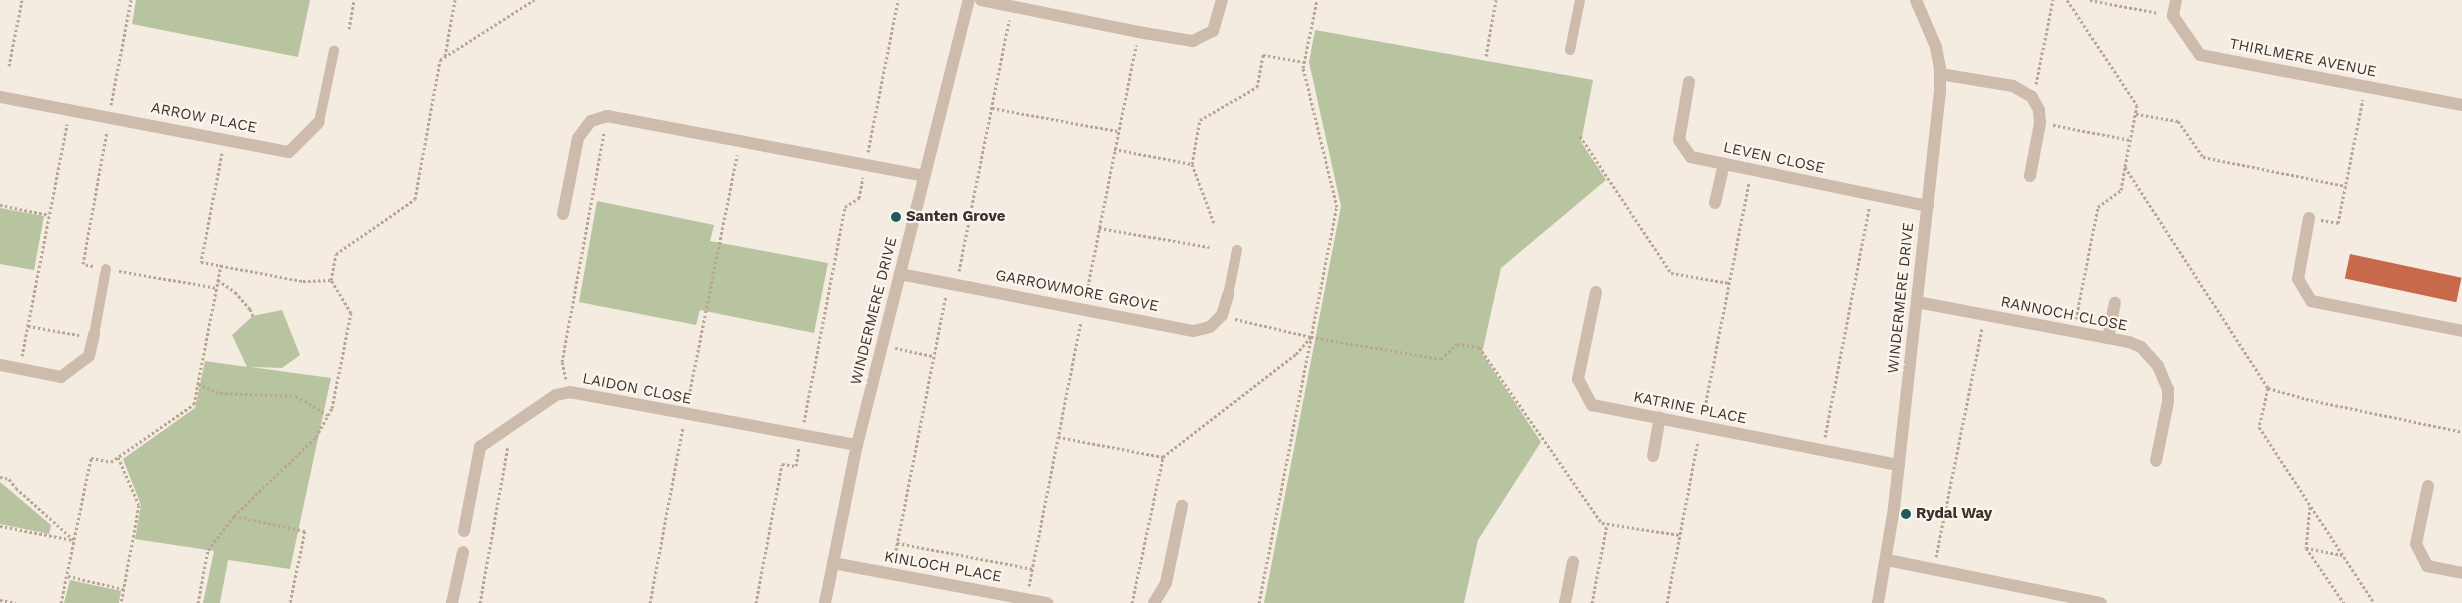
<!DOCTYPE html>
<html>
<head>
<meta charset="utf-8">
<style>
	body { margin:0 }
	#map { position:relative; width:2462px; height:603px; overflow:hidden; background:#f4ebe1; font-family:"Work Sans",sans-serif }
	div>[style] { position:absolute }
	.green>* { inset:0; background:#b8c4a0 }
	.building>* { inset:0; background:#c8694b; transform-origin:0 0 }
	.path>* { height:3px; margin-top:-1.5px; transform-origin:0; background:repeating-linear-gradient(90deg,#b9a596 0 2.5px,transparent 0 5px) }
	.service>* { height:10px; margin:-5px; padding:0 5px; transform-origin:5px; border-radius:5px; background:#cdbbac }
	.minor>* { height:12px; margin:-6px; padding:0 6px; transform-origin:6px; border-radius:6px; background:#cdbbac }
	.dots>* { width:14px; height:14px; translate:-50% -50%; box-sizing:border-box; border:2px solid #fbf5ee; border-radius:50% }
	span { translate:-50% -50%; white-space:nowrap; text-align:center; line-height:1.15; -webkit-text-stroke:4.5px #fbf5ee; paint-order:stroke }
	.street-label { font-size:15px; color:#3b302b }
	.poi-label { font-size:15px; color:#3b302b; font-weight:700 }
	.left { translate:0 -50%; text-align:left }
</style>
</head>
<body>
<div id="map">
	<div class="green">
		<i style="clip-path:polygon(136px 0,310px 0,298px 57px,132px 24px)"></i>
		<i style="clip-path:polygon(1315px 30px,1593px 80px,1581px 142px,1606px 180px,1501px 268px,1482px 353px,1541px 442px,1478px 540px,1464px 603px,1264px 603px,1341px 206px,1309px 62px)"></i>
		<i style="clip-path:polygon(597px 201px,714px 225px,710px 241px,828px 263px,814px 333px,700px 310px,696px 325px,579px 302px)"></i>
		<i style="clip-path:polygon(0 208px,44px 216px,34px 270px,0 264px)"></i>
		<i style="clip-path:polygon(282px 310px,300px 355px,282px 368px,251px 367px,331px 378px,290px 569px,228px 560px,220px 603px,203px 603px,214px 551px,135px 539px,141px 505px,123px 459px,195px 408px,205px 361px,247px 367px,232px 335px,253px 316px)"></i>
		<i style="clip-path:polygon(0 482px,51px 525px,49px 534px,0 524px)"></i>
		<i style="clip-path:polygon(70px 580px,121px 591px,119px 603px,64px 603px)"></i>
	</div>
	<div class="building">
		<i style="left:2350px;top:254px;width:114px;height:25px;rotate:12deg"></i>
	</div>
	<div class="path">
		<i style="left:2067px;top:0;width:126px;rotate:56.3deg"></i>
		<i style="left:2137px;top:105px;width:63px;rotate:101deg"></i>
		<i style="left:2125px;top:167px;width:263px;rotate:57.1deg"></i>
		<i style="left:2268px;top:388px;width:40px;rotate:103deg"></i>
		<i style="left:2259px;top:427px;width:210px;rotate:56.8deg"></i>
		<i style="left:2090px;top:0;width:69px;rotate:10.8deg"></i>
		<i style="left:349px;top:29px;width:29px;rotate:-80deg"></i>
		<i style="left:445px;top:56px;width:57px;rotate:-79.9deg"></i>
		<i style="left:1486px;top:56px;width:57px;rotate:-79.9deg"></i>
		<i style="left:9px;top:66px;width:67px;rotate:-78.9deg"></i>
		<i style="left:2036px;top:84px;width:86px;rotate:-78.6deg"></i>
		<i style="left:111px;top:105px;width:107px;rotate:-79.2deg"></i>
		<i style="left:992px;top:108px;width:127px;rotate:10.4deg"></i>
		<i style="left:2136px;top:114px;width:43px;rotate:9.5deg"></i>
		<i style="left:2178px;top:121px;width:44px;rotate:55.2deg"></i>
		<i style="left:2203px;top:157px;width:146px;rotate:11.5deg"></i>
		<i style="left:2053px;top:125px;width:79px;rotate:10.9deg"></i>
		<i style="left:1580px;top:136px;width:164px;rotate:56.4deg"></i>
		<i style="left:1671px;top:273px;width:59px;rotate:9.8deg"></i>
		<i style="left:1114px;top:149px;width:79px;rotate:10.9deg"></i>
		<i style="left:1192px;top:164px;width:45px;rotate:-79.7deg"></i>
		<i style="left:1200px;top:120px;width:66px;rotate:-30.1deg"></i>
		<i style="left:1257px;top:87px;width:33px;rotate:-79deg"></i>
		<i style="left:1263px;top:55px;width:43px;rotate:9.5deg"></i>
		<i style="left:868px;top:152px;width:155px;rotate:-78.8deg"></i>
		<i style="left:222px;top:153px;width:111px;rotate:100.9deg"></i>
		<i style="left:201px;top:262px;width:104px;rotate:10.6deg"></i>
		<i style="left:303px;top:281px;width:28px;rotate:-2deg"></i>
		<i style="left:1192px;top:164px;width:63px;rotate:69.6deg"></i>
		<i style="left:0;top:205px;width:50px;rotate:11.5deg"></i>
		<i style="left:2321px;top:220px;width:17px;rotate:10deg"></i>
		<i style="left:2338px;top:223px;width:126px;rotate:-78.6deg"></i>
		<i style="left:1099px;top:228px;width:112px;rotate:9.8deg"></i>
		<i style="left:93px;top:266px;width:10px;rotate:-169deg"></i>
		<i style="left:83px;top:264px;width:135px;rotate:-79.8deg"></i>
		<i style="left:119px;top:271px;width:99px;rotate:9.8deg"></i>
		<i style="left:959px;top:271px;width:256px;rotate:-78.7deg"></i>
		<i style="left:218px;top:280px;width:21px;rotate:35deg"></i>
		<i style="left:235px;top:292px;width:23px;rotate:49deg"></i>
		<i style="left:250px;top:309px;width:8px;rotate:67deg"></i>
		<i style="left:1086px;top:296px;width:256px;rotate:-78.7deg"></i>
		<i style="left:1235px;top:319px;width:78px;rotate:13.3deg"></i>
		<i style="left:1311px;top:337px;width:132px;rotate:9.6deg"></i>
		<i style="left:1441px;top:359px;width:22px;rotate:-43deg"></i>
		<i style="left:1457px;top:344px;width:22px;rotate:8deg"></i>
		<i style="left:1479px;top:347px;width:215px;rotate:55.1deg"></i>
		<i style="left:1602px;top:523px;width:79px;rotate:8.7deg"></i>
		<i style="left:2076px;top:319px;width:114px;rotate:-78.9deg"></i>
		<i style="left:2098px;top:207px;width:29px;rotate:-36deg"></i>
		<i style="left:2121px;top:190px;width:23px;rotate:-80deg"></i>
		<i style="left:28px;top:326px;width:52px;rotate:10deg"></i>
		<i style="left:895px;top:348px;width:40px;rotate:12deg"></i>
		<i style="left:22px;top:356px;width:236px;rotate:-79deg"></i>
		<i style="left:566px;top:379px;width:17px;rotate:-103deg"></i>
		<i style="left:562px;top:362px;width:233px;rotate:-79.6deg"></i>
		<i style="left:198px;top:384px;width:24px;rotate:22deg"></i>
		<i style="left:220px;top:393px;width:76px;rotate:2.3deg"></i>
		<i style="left:296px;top:396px;width:37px;rotate:31deg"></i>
		<i style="left:2268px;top:388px;width:40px;rotate:16deg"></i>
		<i style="left:2306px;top:399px;width:159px;rotate:11.9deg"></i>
		<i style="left:688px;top:401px;width:251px;rotate:-78.7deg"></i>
		<i style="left:1704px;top:412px;width:233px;rotate:-78.9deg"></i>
		<i style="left:804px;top:422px;width:219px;rotate:-79.2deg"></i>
		<i style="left:845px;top:207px;width:17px;rotate:-33deg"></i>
		<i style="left:859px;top:198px;width:21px;rotate:-79deg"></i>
		<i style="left:1058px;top:437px;width:107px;rotate:10.8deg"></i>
		<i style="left:1163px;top:457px;width:168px;rotate:-37.8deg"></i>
		<i style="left:1296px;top:354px;width:23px;rotate:-49deg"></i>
		<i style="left:1825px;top:437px;width:233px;rotate:-79.1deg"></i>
		<i style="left:118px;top:457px;width:52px;rotate:66.4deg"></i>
		<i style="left:139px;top:505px;width:100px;rotate:100.4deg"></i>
		<i style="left:0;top:477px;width:9px;rotate:13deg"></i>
		<i style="left:9px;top:479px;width:11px;rotate:52deg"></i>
		<i style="left:16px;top:488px;width:78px;rotate:41.9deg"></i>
		<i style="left:2310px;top:507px;width:41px;rotate:95.6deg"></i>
		<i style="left:2306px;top:548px;width:67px;rotate:55.4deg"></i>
		<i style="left:234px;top:516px;width:73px;rotate:11.9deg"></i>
		<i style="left:305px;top:531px;width:74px;rotate:101.8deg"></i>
		<i style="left:0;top:526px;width:74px;rotate:10.9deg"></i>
		<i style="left:897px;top:543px;width:138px;rotate:10.8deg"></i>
		<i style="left:2306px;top:548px;width:37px;rotate:11deg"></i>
		<i style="left:1936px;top:557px;width:234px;rotate:-78.6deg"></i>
		<i style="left:894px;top:560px;width:269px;rotate:-78.9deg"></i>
		<i style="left:68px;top:576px;width:57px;rotate:13.3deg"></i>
		<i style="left:1029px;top:586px;width:269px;rotate:-78.9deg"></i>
		<i style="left:0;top:600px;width:16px;rotate:11deg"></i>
		<i style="left:61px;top:603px;width:148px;rotate:-78.3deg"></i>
		<i style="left:91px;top:458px;width:20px;rotate:11deg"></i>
		<i style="left:111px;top:462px;width:101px;rotate:-34.9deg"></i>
		<i style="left:194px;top:404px;width:142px;rotate:-79deg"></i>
		<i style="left:198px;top:603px;width:54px;rotate:-79.3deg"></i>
		<i style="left:208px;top:550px;width:43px;rotate:-52.6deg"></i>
		<i style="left:234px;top:516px;width:114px;rotate:-43.9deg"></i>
		<i style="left:316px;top:437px;width:33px;rotate:-61deg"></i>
		<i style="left:332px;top:408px;width:97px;rotate:-78.7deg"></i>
		<i style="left:351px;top:313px;width:39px;rotate:-121deg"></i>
		<i style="left:331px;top:280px;width:26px;rotate:-79deg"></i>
		<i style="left:336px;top:254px;width:96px;rotate:-34.8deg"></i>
		<i style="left:415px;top:199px;width:141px;rotate:-79.8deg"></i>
		<i style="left:440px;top:60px;width:112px;rotate:-32.6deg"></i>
		<i style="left:480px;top:603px;width:159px;rotate:-79.9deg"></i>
		<i style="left:650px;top:603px;width:179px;rotate:-79.4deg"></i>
		<i style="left:756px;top:603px;width:141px;rotate:-79.4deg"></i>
		<i style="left:782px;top:464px;width:14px;rotate:8deg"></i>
		<i style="left:796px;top:466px;width:19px;rotate:-81deg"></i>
		<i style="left:1132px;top:603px;width:149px;rotate:-78deg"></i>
		<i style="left:1259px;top:603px;width:404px;rotate:-78.9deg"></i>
		<i style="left:1337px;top:207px;width:143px;rotate:-103.7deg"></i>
		<i style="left:1303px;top:68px;width:69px;rotate:-78.4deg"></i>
		<i style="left:1592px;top:603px;width:80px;rotate:-79.2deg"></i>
		<i style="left:1667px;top:603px;width:165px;rotate:-79.2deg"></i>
	</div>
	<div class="service">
		<i style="left:1570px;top:50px;width:51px;rotate:-78.7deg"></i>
		<i style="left:319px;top:122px;width:73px;rotate:-78.1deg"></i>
		<i style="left:1228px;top:295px;width:46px;rotate:-78.7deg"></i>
		<i style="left:94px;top:335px;width:67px;rotate:-79.7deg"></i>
	</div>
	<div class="minor">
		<i style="left:981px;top:0;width:160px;rotate:11.5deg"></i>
		<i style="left:1138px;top:32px;width:56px;rotate:9.3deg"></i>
		<i style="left:1193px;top:41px;width:22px;rotate:-27deg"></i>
		<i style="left:1213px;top:31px;width:32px;rotate:-74deg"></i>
		<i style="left:2176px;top:0;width:16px;rotate:101deg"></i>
		<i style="left:2173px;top:16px;width:47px;rotate:55.3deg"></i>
		<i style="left:2200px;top:55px;width:267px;rotate:10.8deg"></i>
		<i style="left:1940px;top:74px;width:74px;rotate:9.3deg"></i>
		<i style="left:2013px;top:86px;width:22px;rotate:30deg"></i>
		<i style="left:2032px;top:97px;width:15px;rotate:62deg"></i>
		<i style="left:2039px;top:110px;width:13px;rotate:86deg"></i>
		<i style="left:2040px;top:123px;width:54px;rotate:100.7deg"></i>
		<i style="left:1689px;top:82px;width:59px;rotate:99.8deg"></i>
		<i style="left:1679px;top:140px;width:21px;rotate:55deg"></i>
		<i style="left:1691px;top:157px;width:242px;rotate:11.7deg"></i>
		<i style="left:0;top:97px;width:294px;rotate:10.8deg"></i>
		<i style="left:289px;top:152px;width:42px;rotate:-45deg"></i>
		<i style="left:1715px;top:203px;width:40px;rotate:-77deg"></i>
		<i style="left:563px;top:214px;width:77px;rotate:-78.8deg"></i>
		<i style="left:578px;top:138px;width:21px;rotate:-53deg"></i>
		<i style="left:591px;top:121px;width:17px;rotate:-17deg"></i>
		<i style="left:607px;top:116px;width:323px;rotate:10.7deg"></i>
		<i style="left:2309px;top:218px;width:62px;rotate:100.2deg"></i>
		<i style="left:2298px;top:279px;width:26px;rotate:59deg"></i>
		<i style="left:2311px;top:301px;width:154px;rotate:11.2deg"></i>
		<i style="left:900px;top:274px;width:299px;rotate:11deg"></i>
		<i style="left:1194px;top:331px;width:16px;rotate:-14deg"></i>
		<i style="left:1210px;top:327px;width:17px;rotate:-45deg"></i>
		<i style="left:1222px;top:315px;width:21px;rotate:-73deg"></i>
		<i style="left:1596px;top:292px;width:89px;rotate:101.7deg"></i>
		<i style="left:1578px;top:379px;width:30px;rotate:62deg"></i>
		<i style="left:1592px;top:405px;width:313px;rotate:11.1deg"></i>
		<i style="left:1917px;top:302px;width:216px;rotate:10.7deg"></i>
		<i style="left:2129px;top:342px;width:13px;rotate:23deg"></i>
		<i style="left:2141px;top:347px;width:25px;rotate:48deg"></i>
		<i style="left:2158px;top:366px;width:25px;rotate:67deg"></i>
		<i style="left:2168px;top:389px;width:13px;rotate:90deg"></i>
		<i style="left:2168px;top:402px;width:60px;rotate:101.5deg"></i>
		<i style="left:2108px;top:338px;width:36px;rotate:-79deg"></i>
		<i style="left:0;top:365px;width:62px;rotate:11.1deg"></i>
		<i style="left:61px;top:377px;width:35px;rotate:-37deg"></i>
		<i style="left:89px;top:356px;width:22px;rotate:-77deg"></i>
		<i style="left:1653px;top:456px;width:39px;rotate:-80deg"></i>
		<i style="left:2428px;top:486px;width:59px;rotate:101.7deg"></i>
		<i style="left:2416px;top:544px;width:25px;rotate:63deg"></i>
		<i style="left:2427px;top:566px;width:36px;rotate:11deg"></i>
		<i style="left:464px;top:531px;width:86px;rotate:-79.2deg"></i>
		<i style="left:480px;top:447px;width:92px;rotate:-34.4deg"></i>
		<i style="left:556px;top:395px;width:14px;rotate:-12deg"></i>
		<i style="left:570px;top:392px;width:292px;rotate:10.5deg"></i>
		<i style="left:1887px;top:560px;width:218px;rotate:11.4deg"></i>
		<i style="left:833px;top:563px;width:218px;rotate:10.6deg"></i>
		<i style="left:452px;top:603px;width:52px;rotate:-77.8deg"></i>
		<i style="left:825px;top:603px;width:161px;rotate:-78.6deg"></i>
		<i style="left:857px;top:445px;width:459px;rotate:-75.9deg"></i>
		<i style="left:1154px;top:603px;width:23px;rotate:-59deg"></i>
		<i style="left:1166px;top:583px;width:79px;rotate:-78.3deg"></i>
		<i style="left:1565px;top:603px;width:42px;rotate:-79deg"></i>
		<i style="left:1878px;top:603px;width:96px;rotate:-80.4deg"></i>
		<i style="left:1894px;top:508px;width:420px;rotate:-83.7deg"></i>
		<i style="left:1940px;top:91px;width:23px;rotate:-90deg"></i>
		<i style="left:1940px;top:68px;width:21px;rotate:-101deg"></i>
		<i style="left:1936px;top:47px;width:51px;rotate:-113.1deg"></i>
	</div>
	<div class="dots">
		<i style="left:896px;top:217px;background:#1f5a5e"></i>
		<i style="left:1906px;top:514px;background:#1f5a5e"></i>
	</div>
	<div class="street-label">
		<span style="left:2303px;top:58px;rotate:11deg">THIRLMERE AVENUE</span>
		<span style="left:204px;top:118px;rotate:11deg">ARROW PLACE</span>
		<span style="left:1774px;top:158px;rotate:12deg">LEVEN CLOSE</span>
		<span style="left:1077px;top:291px;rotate:11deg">GARROWMORE GROVE</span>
		<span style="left:1901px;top:298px;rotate:-84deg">WINDERMERE DRIVE</span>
		<span style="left:874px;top:311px;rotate:-76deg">WINDERMERE DRIVE</span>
		<span style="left:2064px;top:314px;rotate:11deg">RANNOCH CLOSE</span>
		<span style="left:637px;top:389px;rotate:11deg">LAIDON CLOSE</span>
		<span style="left:1690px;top:408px;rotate:11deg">KATRINE PLACE</span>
		<span style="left:943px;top:567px;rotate:10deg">KINLOCH PLACE</span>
	</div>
	<div class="poi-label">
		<span class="left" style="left:906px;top:217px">Santen Grove</span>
		<span class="left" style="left:1916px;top:514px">Rydal Way</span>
	</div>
</div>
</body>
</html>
